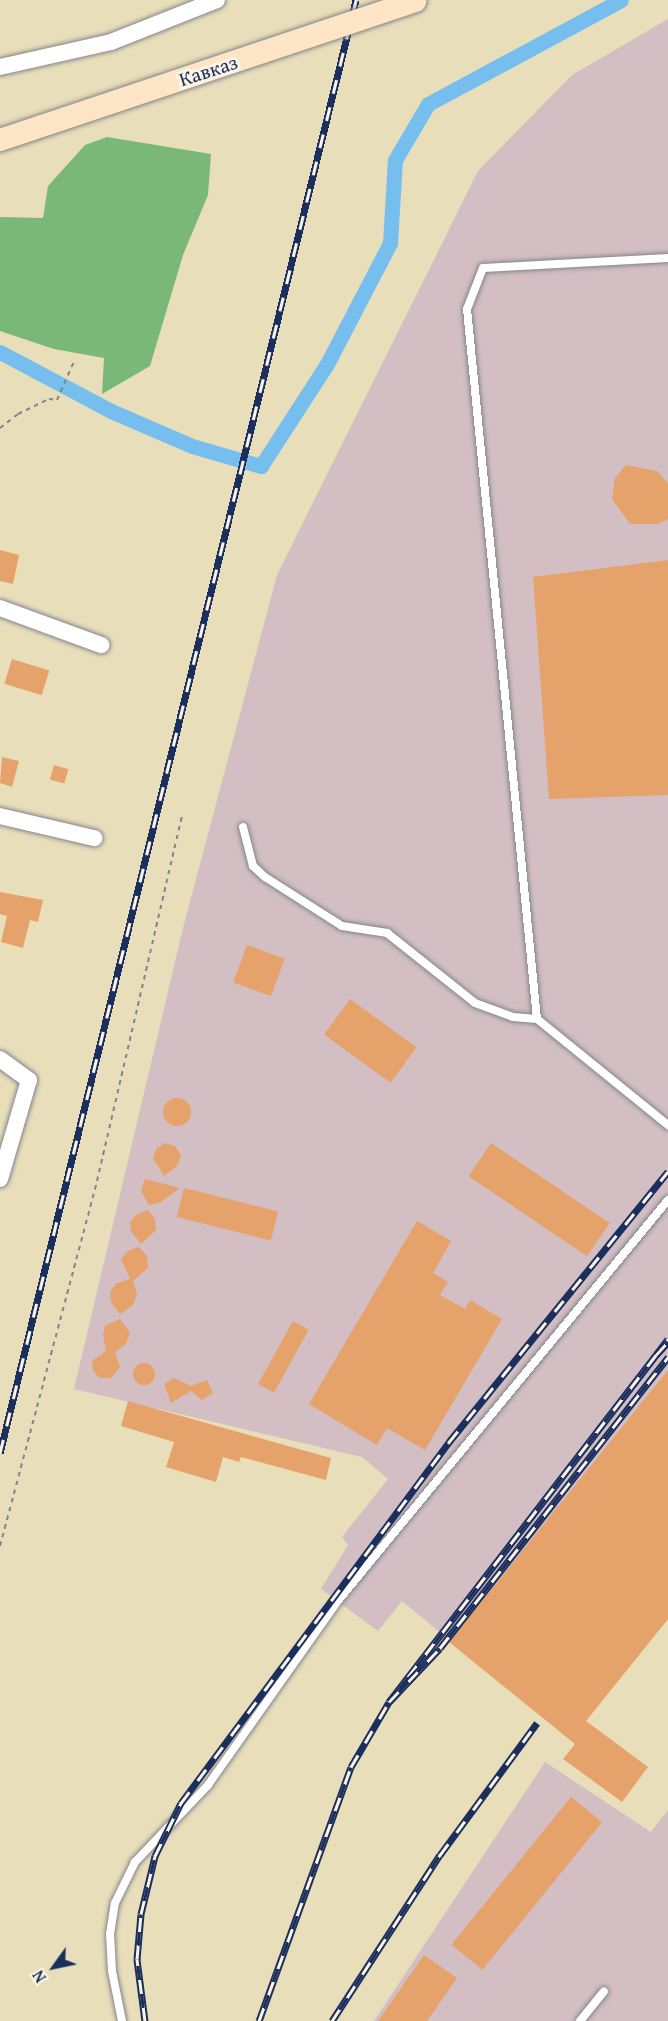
<!DOCTYPE html>
<html>
<head>
<meta charset="utf-8">
<style>
	body { margin:0 }
	#map { position:relative; width:668px; height:2021px; overflow:hidden; background:#e9deba; font-family:"Gentium Book Plus",serif }
	div>[style] { position:absolute }
	.industrial>* { inset:0; background:#d2bec3 }
	.forest>* { inset:0; background:#79b878 }
	.canal>* { height:15px; margin:-7.5px; padding:0 7.5px; transform-origin:7.5px; border-radius:7.5px; background:#76beee }
	.building>* { inset:0; background:#e6a26b; transform-origin:0 0 }
	.round { border-radius:50% }
	.path>* { height:2px; margin-top:-1px; transform-origin:0; background:repeating-linear-gradient(90deg,#82868c 0 4.5px,transparent 0 9px) }
	.roads { filter:drop-shadow(0 0 2px #82868c) drop-shadow(0 0 2px #82868c) }
	.lane>* { height:8px; margin:-4px; padding:0 4px; transform-origin:4px; border-radius:4px; background:#fff }
	.street>* { height:16px; margin:-8px; padding:0 8px; transform-origin:8px; border-radius:8px; background:#fff }
	.rail>* { height:7px; margin-top:-3.5px; transform-origin:0; background:repeating-linear-gradient(90deg,#fcf5e5 0 14px,#1b2f5e 0 28px); box-sizing:border-box; border-block:2px solid #1b2f5e }
	.bridges { filter:drop-shadow(0 0 2px #82868c) drop-shadow(0 0 2px #82868c) }
	.secondary-bridge>* { height:22px; margin:-11px; padding:0 11px; transform-origin:11px; border-radius:11px; background:#fee5c5 }
	span { translate:-50% -50%; white-space:nowrap; text-align:center; line-height:1.15; -webkit-text-stroke:6px #fcf5e5; paint-order:stroke }
	.street-label { font-size:20px; color:#1b2f5e }
	.north { position:absolute; left:24px; top:1937px; width:60px; height:60px; -webkit-text-stroke:4px #fcf5e5; paint-order:stroke; rotate:237deg; font-size:16px; font-weight:700; line-height:24px; text-align:center; color:#1b2f5e }
	.north::after { content:''; display:block; margin:auto; width:21px; height:27px; background:#1b2f5e; clip-path:polygon(50% 0,100% 100%,50% 72%,0 100%) }
</style>
</head>
<body>
<div id="map">
	<div class="industrial">
		<i style="clip-path:polygon(668px 19px,668px 1619px,570px 1740px,402px 1601px,378px 1631px,321px 1589px,348px 1545px,342px 1537px,388px 1479px,362px 1457px,74px 1389px,183px 928px,277px 575px,478px 171px,572px 75px)"></i>
		<i style="clip-path:polygon(545px 1762px,651px 1832px,668px 1810px,668px 2021px,374px 2021px)"></i>
	</div>
	<div class="forest">
		<i style="clip-path:polygon(107px 137px,211px 154px,208px 195px,183px 255px,150px 366px,102px 394px,104px 358px,54px 349px,0 331px,0 217px,43px 218px,48px 186px,85px 145px)"></i>
	</div>
	<div class="canal">
		<i style="left:0;top:352px;width:126px;rotate:28deg"></i>
		<i style="left:111px;top:411px;width:88px;rotate:23.4deg"></i>
		<i style="left:192px;top:446px;width:72px;rotate:16.2deg"></i>
		<i style="left:261px;top:466px;width:121px;rotate:-57.1deg"></i>
		<i style="left:327px;top:364px;width:136px;rotate:-62.5deg"></i>
		<i style="left:390px;top:243px;width:83px;rotate:-86.6deg"></i>
		<i style="left:395px;top:160px;width:65px;rotate:-59.5deg"></i>
		<i style="left:428px;top:104px;width:219px;rotate:-28.3deg"></i>
	</div>
	<div class="building">
		<i style="clip-path:polygon(626px 465px,657px 471px,668px 483px,668px 519px,658px 524px,630px 524px,612px 499px,615px 478px)"></i>
		<i style="clip-path:polygon(0 550px,19px 555px,13px 584px,0 581px)"></i>
		<i style="clip-path:polygon(668px 560px,668px 795px,549px 799px,533px 577px)"></i>
		<i style="left:12px;top:659px;width:39px;height:26px;rotate:17deg"></i>
		<i style="clip-path:polygon(2px 757px,19px 761px,12px 787px,0 783px)"></i>
		<i style="left:54px;top:765px;width:15px;height:15px;rotate:16deg"></i>
		<i style="clip-path:polygon(0 892px,43px 900px,38px 922px,30px 920px,23px 948px,1px 942px,7px 916px,0 914px)"></i>
		<i style="left:247px;top:945px;width:40px;height:40px;rotate:20deg"></i>
		<i style="left:350px;top:999px;width:82px;height:44px;rotate:36deg"></i>
		<i class="round" style="left:163px;top:1098px;width:28px;height:28px"></i>
		<i style="clip-path:polygon(165px 1143px,175px 1146px,181px 1156px,177px 1166px,164px 1176px,153px 1158px,156px 1149px)"></i>
		<i style="left:491px;top:1143px;width:143px;height:40px;rotate:34deg"></i>
		<i style="clip-path:polygon(145px 1179px,180px 1188px,161px 1202px,149px 1205px,141px 1191px)"></i>
		<i style="left:184px;top:1188px;width:97px;height:30px;rotate:14deg"></i>
		<i style="clip-path:polygon(148px 1210px,155px 1219px,156px 1230px,141px 1244px,131px 1231px,130px 1222px,137px 1214px)"></i>
		<i style="clip-path:polygon(417px 1221px,451px 1241px,433px 1273px,448px 1282px,440px 1295px,465px 1309px,470px 1300px,502px 1319px,425px 1450px,387px 1428px,377px 1445px,309px 1404px)"></i>
		<i style="clip-path:polygon(139px 1247px,147px 1256px,148px 1268px,133px 1281px,137px 1295px,133px 1305px,120px 1314px,111px 1302px,110px 1292px,116px 1284px,130px 1279px,121px 1259px,128px 1251px)"></i>
		<i style="clip-path:polygon(120px 1319px,130px 1333px,126px 1344px,115px 1352px,120px 1367px,111px 1378px,100px 1378px,93px 1371px,92px 1361px,106px 1351px,103px 1335px,105px 1326px)"></i>
		<i style="left:293px;top:1321px;width:18px;height:72px;rotate:29deg"></i>
		<i class="round" style="left:133px;top:1363px;width:22px;height:22px"></i>
		<i style="clip-path:polygon(668px 1370px,668px 1619px,586px 1721px,648px 1767px,622px 1802px,563px 1759px,575px 1744px,449px 1642px)"></i>
		<i style="clip-path:polygon(174px 1378px,191px 1386px,207px 1380px,213px 1393px,202px 1400px,191px 1391px,171px 1403px,164px 1384px)"></i>
		<i style="clip-path:polygon(128px 1401px,331px 1458px,326px 1480px,241px 1457px,239px 1462px,223px 1457px,216px 1482px,166px 1467px,174px 1442px,121px 1426px)"></i>
		<i style="left:571px;top:1797px;width:40px;height:190px;rotate:39deg"></i>
		<i style="clip-path:polygon(424px 1955px,457px 1978px,427px 2021px,378px 2021px)"></i>
	</div>
	<div class="path">
		<i style="left:0;top:428px;width:23px;rotate:-38deg"></i>
		<i style="left:18px;top:414px;width:34px;rotate:-26deg"></i>
		<i style="left:49px;top:399px;width:8px;rotate:7deg"></i>
		<i style="left:57px;top:400px;width:45px;rotate:-66.3deg"></i>
		<i style="left:0;top:1546px;width:378px;rotate:-75.1deg"></i>
		<i style="left:97px;top:1181px;width:375px;rotate:-76.9deg"></i>
	</div>
	<div class="roads">
		<div class="lane">
			<i style="left:668px;top:258px;width:185px;rotate:176.9deg"></i>
			<i style="left:483px;top:268px;width:44px;rotate:111.3deg"></i>
			<i style="left:467px;top:309px;width:713px;rotate:84.37deg"></i>
			<i style="left:537px;top:1019px;width:169px;rotate:39deg"></i>
			<i style="left:243px;top:827px;width:40px;rotate:75.6deg"></i>
			<i style="left:253px;top:866px;width:16px;rotate:43deg"></i>
			<i style="left:265px;top:877px;width:91px;rotate:32.5deg"></i>
			<i style="left:342px;top:926px;width:46px;rotate:8.8deg"></i>
			<i style="left:387px;top:933px;width:112px;rotate:38.5deg"></i>
			<i style="left:475px;top:1003px;width:40px;rotate:20.2deg"></i>
			<i style="left:513px;top:1017px;width:24px;rotate:5deg"></i>
			<i style="left:122px;top:2021px;width:51px;rotate:-101.3deg"></i>
			<i style="left:112px;top:1971px;width:37px;rotate:-93deg"></i>
			<i style="left:110px;top:1934px;width:31px;rotate:-81deg"></i>
			<i style="left:115px;top:1903px;width:46px;rotate:-64deg"></i>
			<i style="left:135px;top:1862px;width:106px;rotate:-46.5deg"></i>
			<i style="left:208px;top:1785px;width:224px;rotate:-54.8deg"></i>
			<i style="left:337px;top:1602px;width:521px;rotate:-50.53deg"></i>
			<i style="left:580px;top:2021px;width:38px;rotate:-51deg"></i>
		</div>
		<div class="street">
			<i style="left:0;top:67px;width:114px;rotate:-12.7deg"></i>
			<i style="left:111px;top:42px;width:114px;rotate:-21.6deg"></i>
			<i style="left:0;top:608px;width:108px;rotate:20.1deg"></i>
			<i style="left:0;top:816px;width:97px;rotate:13.2deg"></i>
			<i style="left:0;top:1059px;width:36px;rotate:36deg"></i>
			<i style="left:29px;top:1080px;width:103px;rotate:106.3deg"></i>
		</div>
	</div>
	<div class="rail">
		<i style="left:668px;top:1339px;width:20px;rotate:127deg"></i>
		<i style="left:656px;top:1355px;width:18px;rotate:-47deg"></i>
		<i style="left:656px;top:1355px;width:438px;rotate:127.6deg"></i>
		<i style="left:389px;top:1702px;width:74px;rotate:-46.6deg"></i>
		<i style="left:440px;top:1648px;width:370px;rotate:-51.9deg"></i>
		<i style="left:0;top:1453px;width:1496px;rotate:-76.23deg"></i>
		<i style="left:145px;top:2021px;width:63px;rotate:-97.4deg"></i>
		<i style="left:137px;top:1959px;width:45px;rotate:-84.9deg"></i>
		<i style="left:141px;top:1914px;width:60px;rotate:-76.4deg"></i>
		<i style="left:155px;top:1856px;width:59px;rotate:-63.9deg"></i>
		<i style="left:181px;top:1803px;width:450px;rotate:-53.4deg"></i>
		<i style="left:449px;top:1442px;width:348px;rotate:-51deg"></i>
		<i style="left:259px;top:2021px;width:270px;rotate:-70.1deg"></i>
		<i style="left:351px;top:1767px;width:75px;rotate:-59.7deg"></i>
		<i style="left:332px;top:2021px;width:198px;rotate:-57deg"></i>
		<i style="left:440px;top:1855px;width:164px;rotate:-53.7deg"></i>
	</div>
	<div class="bridges">
		<div class="secondary-bridge">
			<i style="left:0;top:140px;width:438px;rotate:-18.5deg"></i>
		</div>
	</div>
	<div class="street-label">
		<span style="left:208px;top:70px;rotate:-18deg">Кавказ</span>
	</div>
	<div class="north">N</div>
</div>
</body>
</html>
